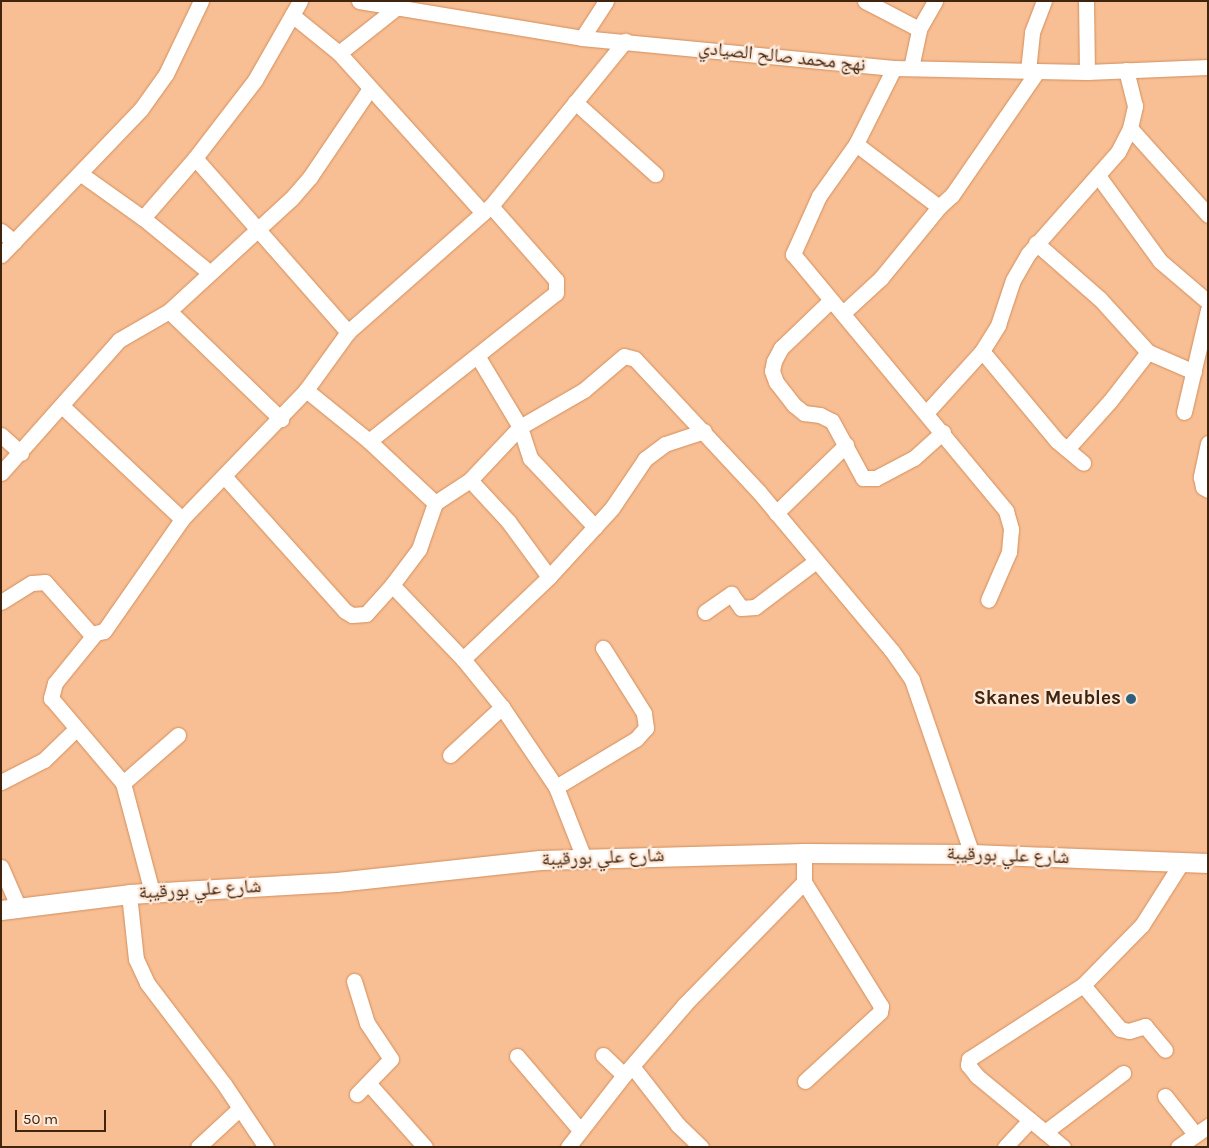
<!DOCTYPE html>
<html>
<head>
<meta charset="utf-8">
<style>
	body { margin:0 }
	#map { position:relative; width:1209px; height:1148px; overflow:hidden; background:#f8bf95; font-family:Karla,"Noto Naskh Arabic",sans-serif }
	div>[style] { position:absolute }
	.roads { filter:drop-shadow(0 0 1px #d38f5b) drop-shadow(0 0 1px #d38f5b) }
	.minor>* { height:15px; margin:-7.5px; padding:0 7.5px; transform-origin:7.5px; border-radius:7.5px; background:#fff }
	.major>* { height:19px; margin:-9.5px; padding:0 9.5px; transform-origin:9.5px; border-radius:9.5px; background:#fff }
	.dots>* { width:14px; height:14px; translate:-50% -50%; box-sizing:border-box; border:2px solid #fee8d8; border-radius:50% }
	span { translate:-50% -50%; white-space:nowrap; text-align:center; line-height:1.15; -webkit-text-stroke:4.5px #fee8d8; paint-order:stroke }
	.street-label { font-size:19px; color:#40240e }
	.poi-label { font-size:19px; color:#40240e; font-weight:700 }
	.right { translate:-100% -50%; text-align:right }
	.frame { position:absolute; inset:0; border:2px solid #40240e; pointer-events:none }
	.scale { position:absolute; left:15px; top:1110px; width:91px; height:22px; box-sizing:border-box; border:2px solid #40240e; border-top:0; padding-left:6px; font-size:15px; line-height:18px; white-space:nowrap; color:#40240e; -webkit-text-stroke:4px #fee8d8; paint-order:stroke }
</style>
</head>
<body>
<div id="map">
	<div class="roads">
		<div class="minor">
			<i style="left:359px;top:1px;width:226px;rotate:9.4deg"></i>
			<i style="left:582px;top:38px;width:313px;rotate:5.5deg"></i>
			<i style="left:894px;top:68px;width:193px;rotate:1.2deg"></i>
			<i style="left:1087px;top:72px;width:121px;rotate:-2.4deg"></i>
			<i style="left:865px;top:1px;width:61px;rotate:27.4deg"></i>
			<i style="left:1086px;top:1px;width:71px;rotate:89.2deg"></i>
			<i style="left:292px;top:15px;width:60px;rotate:39deg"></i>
			<i style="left:339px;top:53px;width:215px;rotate:48deg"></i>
			<i style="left:582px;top:38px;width:44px;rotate:-57deg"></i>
			<i style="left:339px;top:53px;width:74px;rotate:-38.4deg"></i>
			<i style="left:894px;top:68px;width:85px;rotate:116.6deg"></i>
			<i style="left:856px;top:144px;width:64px;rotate:125.4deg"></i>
			<i style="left:819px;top:196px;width:64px;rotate:114.1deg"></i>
			<i style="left:793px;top:254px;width:334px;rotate:50.3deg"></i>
			<i style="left:1006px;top:511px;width:19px;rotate:74deg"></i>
			<i style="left:1011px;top:529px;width:23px;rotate:95deg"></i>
			<i style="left:1009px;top:552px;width:52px;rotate:113.6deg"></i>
			<i style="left:911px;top:68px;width:40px;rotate:-78deg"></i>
			<i style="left:919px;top:29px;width:32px;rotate:-60deg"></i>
			<i style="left:1028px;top:71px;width:39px;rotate:-84deg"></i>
			<i style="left:1032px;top:32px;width:33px;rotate:-69deg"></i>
			<i style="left:575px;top:102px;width:108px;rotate:42deg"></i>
			<i style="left:1130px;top:128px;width:117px;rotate:48.1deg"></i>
			<i style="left:856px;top:144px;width:104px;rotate:37.2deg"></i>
			<i style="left:939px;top:207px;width:18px;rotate:-43deg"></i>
			<i style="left:952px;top:195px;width:150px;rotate:-55.4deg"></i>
			<i style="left:195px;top:158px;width:232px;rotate:48.7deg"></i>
			<i style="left:81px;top:174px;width:76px;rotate:35.4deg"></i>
			<i style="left:143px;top:218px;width:85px;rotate:39.3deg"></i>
			<i style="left:1099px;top:177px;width:104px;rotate:54deg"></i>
			<i style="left:1160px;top:261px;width:63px;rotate:40.5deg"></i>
			<i style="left:143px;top:218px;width:79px;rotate:-49.1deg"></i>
			<i style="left:195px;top:158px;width:98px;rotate:-52.4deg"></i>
			<i style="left:255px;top:80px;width:91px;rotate:-60.3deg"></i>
			<i style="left:1px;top:231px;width:17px;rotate:40deg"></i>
			<i style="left:1036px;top:243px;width:85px;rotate:41.2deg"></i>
			<i style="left:1100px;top:299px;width:72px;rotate:47.8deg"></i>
			<i style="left:1148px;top:352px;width:50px;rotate:23.5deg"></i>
			<i style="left:1px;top:255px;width:202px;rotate:-46.2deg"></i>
			<i style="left:141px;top:109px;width:43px;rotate:-54.5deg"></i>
			<i style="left:166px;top:74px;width:81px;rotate:-64.4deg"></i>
			<i style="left:830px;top:301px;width:68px;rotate:136.2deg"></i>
			<i style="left:781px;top:348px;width:15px;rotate:118deg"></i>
			<i style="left:774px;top:361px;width:10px;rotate:101deg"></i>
			<i style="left:772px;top:371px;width:12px;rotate:70deg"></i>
			<i style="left:776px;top:382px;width:29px;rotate:52deg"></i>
			<i style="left:794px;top:405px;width:13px;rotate:39deg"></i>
			<i style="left:804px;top:413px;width:16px;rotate:7deg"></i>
			<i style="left:820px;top:415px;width:13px;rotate:27deg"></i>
			<i style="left:832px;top:421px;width:65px;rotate:61.5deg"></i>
			<i style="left:863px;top:478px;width:13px"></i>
			<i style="left:876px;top:478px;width:43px;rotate:-27.8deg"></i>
			<i style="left:914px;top:458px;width:39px;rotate:-42deg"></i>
			<i style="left:169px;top:311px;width:156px;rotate:44deg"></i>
			<i style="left:843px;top:313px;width:52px;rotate:-42.6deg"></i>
			<i style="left:881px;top:278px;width:92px;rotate:-50.8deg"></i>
			<i style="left:982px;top:351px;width:117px;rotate:50.2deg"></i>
			<i style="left:1057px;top:441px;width:34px;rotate:40deg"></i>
			<i style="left:478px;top:357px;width:82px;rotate:59deg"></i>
			<i style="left:520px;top:427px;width:33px;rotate:72deg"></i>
			<i style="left:530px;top:458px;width:95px;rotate:46.7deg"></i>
			<i style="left:306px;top:390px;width:81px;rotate:39deg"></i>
			<i style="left:369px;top:441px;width:91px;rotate:43.2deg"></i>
			<i style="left:435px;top:503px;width:42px;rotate:-33.3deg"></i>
			<i style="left:470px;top:480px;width:73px;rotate:-46.7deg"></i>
			<i style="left:520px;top:427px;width:74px;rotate:-30deg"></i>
			<i style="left:584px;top:390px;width:52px;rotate:-40.4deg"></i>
			<i style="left:624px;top:356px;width:11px;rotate:15deg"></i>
			<i style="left:635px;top:359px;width:182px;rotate:47deg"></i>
			<i style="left:759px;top:492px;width:207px;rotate:50.1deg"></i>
			<i style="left:892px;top:651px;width:35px;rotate:55deg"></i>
			<i style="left:912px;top:680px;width:184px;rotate:71deg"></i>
			<i style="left:62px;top:406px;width:165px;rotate:43.3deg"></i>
			<i style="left:1184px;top:412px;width:105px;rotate:-76.8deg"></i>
			<i style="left:926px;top:413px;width:84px;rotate:-47.9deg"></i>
			<i style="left:982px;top:351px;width:31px;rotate:-58deg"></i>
			<i style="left:998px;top:325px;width:47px;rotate:-71.6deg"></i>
			<i style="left:1013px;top:280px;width:30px;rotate:-60deg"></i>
			<i style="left:1028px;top:254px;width:136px;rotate:-48.6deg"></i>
			<i style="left:1118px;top:152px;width:27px;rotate:-63deg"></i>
			<i style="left:1130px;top:128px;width:23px;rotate:-77deg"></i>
			<i style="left:1135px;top:106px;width:37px;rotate:-104deg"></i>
			<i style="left:1px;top:435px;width:27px;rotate:42deg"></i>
			<i style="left:369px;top:441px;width:238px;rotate:-38.4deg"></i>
			<i style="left:556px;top:293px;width:13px;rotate:-90deg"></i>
			<i style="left:556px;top:280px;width:98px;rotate:-131.3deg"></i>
			<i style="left:1208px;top:443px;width:35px;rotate:102deg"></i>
			<i style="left:1201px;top:477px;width:10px;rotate:79deg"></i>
			<i style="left:1203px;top:487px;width:6px;rotate:31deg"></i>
			<i style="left:1067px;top:449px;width:64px;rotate:-48.1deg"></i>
			<i style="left:1110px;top:401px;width:62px;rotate:-52.2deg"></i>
			<i style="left:1px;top:473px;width:178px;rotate:-48.4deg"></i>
			<i style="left:119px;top:340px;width:58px;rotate:-30.1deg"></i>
			<i style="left:169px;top:311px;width:166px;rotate:-42.6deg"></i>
			<i style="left:291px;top:199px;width:29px;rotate:-49deg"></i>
			<i style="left:310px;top:177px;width:105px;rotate:-55.9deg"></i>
			<i style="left:224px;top:476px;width:181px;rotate:48.1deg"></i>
			<i style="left:345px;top:611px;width:8px;rotate:30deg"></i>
			<i style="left:352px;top:615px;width:14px;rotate:-4deg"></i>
			<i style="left:366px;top:614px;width:39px;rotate:-48deg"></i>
			<i style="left:392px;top:585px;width:103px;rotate:46.2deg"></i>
			<i style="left:463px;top:659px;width:62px;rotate:50.9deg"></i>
			<i style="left:502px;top:707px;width:97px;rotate:56deg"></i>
			<i style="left:556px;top:787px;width:76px;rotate:68.5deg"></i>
			<i style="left:470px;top:480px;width:56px;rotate:47.2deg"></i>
			<i style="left:508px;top:521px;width:69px;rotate:53.8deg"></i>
			<i style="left:549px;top:577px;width:93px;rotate:-47.6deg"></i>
			<i style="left:612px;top:508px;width:59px;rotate:-56deg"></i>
			<i style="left:645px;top:459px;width:25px;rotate:-37deg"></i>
			<i style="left:665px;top:444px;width:41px;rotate:-18.4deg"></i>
			<i style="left:776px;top:513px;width:98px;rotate:-44.2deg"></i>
			<i style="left:392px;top:585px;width:45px;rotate:-53.1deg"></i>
			<i style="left:419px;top:549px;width:49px;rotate:-70.8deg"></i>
			<i style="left:1px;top:602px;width:36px;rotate:-32deg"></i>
			<i style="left:32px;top:583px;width:13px;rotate:-4deg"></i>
			<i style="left:45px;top:582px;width:69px;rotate:48.5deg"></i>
			<i style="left:91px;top:634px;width:13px;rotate:-13deg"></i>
			<i style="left:104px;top:631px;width:136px;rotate:-55.1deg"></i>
			<i style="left:182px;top:519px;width:179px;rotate:-46.1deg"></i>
			<i style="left:306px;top:390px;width:72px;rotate:-54.1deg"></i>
			<i style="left:348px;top:332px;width:191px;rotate:-41.4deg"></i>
			<i style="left:491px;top:206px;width:213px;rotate:-50.9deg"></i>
			<i style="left:705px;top:612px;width:32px;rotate:-35deg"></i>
			<i style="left:731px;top:594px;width:17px;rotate:54deg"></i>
			<i style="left:741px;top:608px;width:14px;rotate:-4deg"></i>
			<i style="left:755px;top:607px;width:76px;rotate:-37deg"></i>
			<i style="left:94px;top:635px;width:62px;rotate:129.1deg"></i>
			<i style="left:55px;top:683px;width:16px;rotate:105deg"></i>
			<i style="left:51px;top:698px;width:111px;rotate:49.7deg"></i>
			<i style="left:123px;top:783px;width:113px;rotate:75.1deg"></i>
			<i style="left:463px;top:659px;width:119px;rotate:-43.6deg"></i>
			<i style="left:450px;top:755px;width:71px;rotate:-42.7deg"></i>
			<i style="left:1px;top:782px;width:48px;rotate:-27.1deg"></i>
			<i style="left:44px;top:760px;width:45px;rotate:-44.1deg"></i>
			<i style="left:123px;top:783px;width:73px;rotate:-41.1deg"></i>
			<i style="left:556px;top:787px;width:93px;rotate:-31deg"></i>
			<i style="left:636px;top:739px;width:15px;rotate:-48deg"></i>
			<i style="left:646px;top:728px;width:15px;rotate:-98deg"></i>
			<i style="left:644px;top:713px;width:77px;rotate:-122.2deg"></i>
			<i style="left:804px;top:853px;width:29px;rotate:90deg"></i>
			<i style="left:804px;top:882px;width:146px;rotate:58.2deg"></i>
			<i style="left:881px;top:1006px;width:6px;rotate:99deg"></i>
			<i style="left:880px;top:1012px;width:102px;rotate:137.4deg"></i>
			<i style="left:1px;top:867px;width:43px;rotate:66.4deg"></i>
			<i style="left:129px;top:894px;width:65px;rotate:83.9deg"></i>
			<i style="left:136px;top:959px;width:26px;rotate:65deg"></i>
			<i style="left:147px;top:983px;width:127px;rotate:52.7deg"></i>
			<i style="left:224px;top:1084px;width:76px;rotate:56.3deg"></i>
			<i style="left:354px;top:981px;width:44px;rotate:72.8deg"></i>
			<i style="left:367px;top:1023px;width:43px;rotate:56.3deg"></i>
			<i style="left:391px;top:1059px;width:49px;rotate:134.2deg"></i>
			<i style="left:1083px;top:985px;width:57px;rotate:49.9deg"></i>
			<i style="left:1120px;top:1029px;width:9px;rotate:13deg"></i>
			<i style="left:1129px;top:1031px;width:17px;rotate:-17deg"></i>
			<i style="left:1145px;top:1026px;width:31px;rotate:50deg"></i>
			<i style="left:603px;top:1055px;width:29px;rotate:44deg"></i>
			<i style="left:517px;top:1056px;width:97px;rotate:49.6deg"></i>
			<i style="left:632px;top:1066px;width:75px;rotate:52.1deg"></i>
			<i style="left:678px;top:1125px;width:32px;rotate:44deg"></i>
			<i style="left:369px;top:1084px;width:84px;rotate:48.4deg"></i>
			<i style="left:1165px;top:1096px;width:48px;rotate:51.7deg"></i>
			<i style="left:1045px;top:1132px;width:98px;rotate:-37.1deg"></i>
			<i style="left:198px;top:1147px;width:57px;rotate:-42.9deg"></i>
			<i style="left:568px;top:1147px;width:91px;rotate:-52.1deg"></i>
			<i style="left:624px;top:1075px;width:94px;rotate:-49.3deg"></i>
			<i style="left:685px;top:1004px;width:170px;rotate:-45.7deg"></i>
			<i style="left:1005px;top:1147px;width:37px;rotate:-47deg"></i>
			<i style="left:1063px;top:1147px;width:112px;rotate:-140.5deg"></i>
			<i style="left:977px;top:1076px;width:14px;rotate:-129deg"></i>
			<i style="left:968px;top:1065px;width:6px;rotate:-81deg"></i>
			<i style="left:969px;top:1059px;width:136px;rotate:-33deg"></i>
			<i style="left:1083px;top:985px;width:84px;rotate:-45.5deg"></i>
			<i style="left:1142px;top:925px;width:75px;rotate:-57.6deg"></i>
			<i style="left:1178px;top:1147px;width:37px;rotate:-35deg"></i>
		</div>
		<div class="major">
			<i style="left:1px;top:910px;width:129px;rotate:-7.1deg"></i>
			<i style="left:129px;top:894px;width:208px;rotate:-3.3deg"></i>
			<i style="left:337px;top:882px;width:204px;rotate:-6.2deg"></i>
			<i style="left:540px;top:860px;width:264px;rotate:-1.5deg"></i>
			<i style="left:804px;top:853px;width:168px;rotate:0.3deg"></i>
			<i style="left:972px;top:854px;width:236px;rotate:2.2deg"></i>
		</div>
	</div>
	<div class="dots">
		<i style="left:1131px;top:699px;background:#2e607d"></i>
	</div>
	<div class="street-label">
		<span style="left:782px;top:57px;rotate:6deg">نهج محمد صالح الصيادي</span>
		<span style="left:1008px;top:856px;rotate:2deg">شارع علي بورقيبة</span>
		<span style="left:603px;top:858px;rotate:-2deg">شارع علي بورقيبة</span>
		<span style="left:200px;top:890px;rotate:-3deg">شارع علي بورقيبة</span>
	</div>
	<div class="poi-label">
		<span class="right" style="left:1121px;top:699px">Skanes Meubles</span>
	</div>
	<div class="frame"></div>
	<div class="scale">50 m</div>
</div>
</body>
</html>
